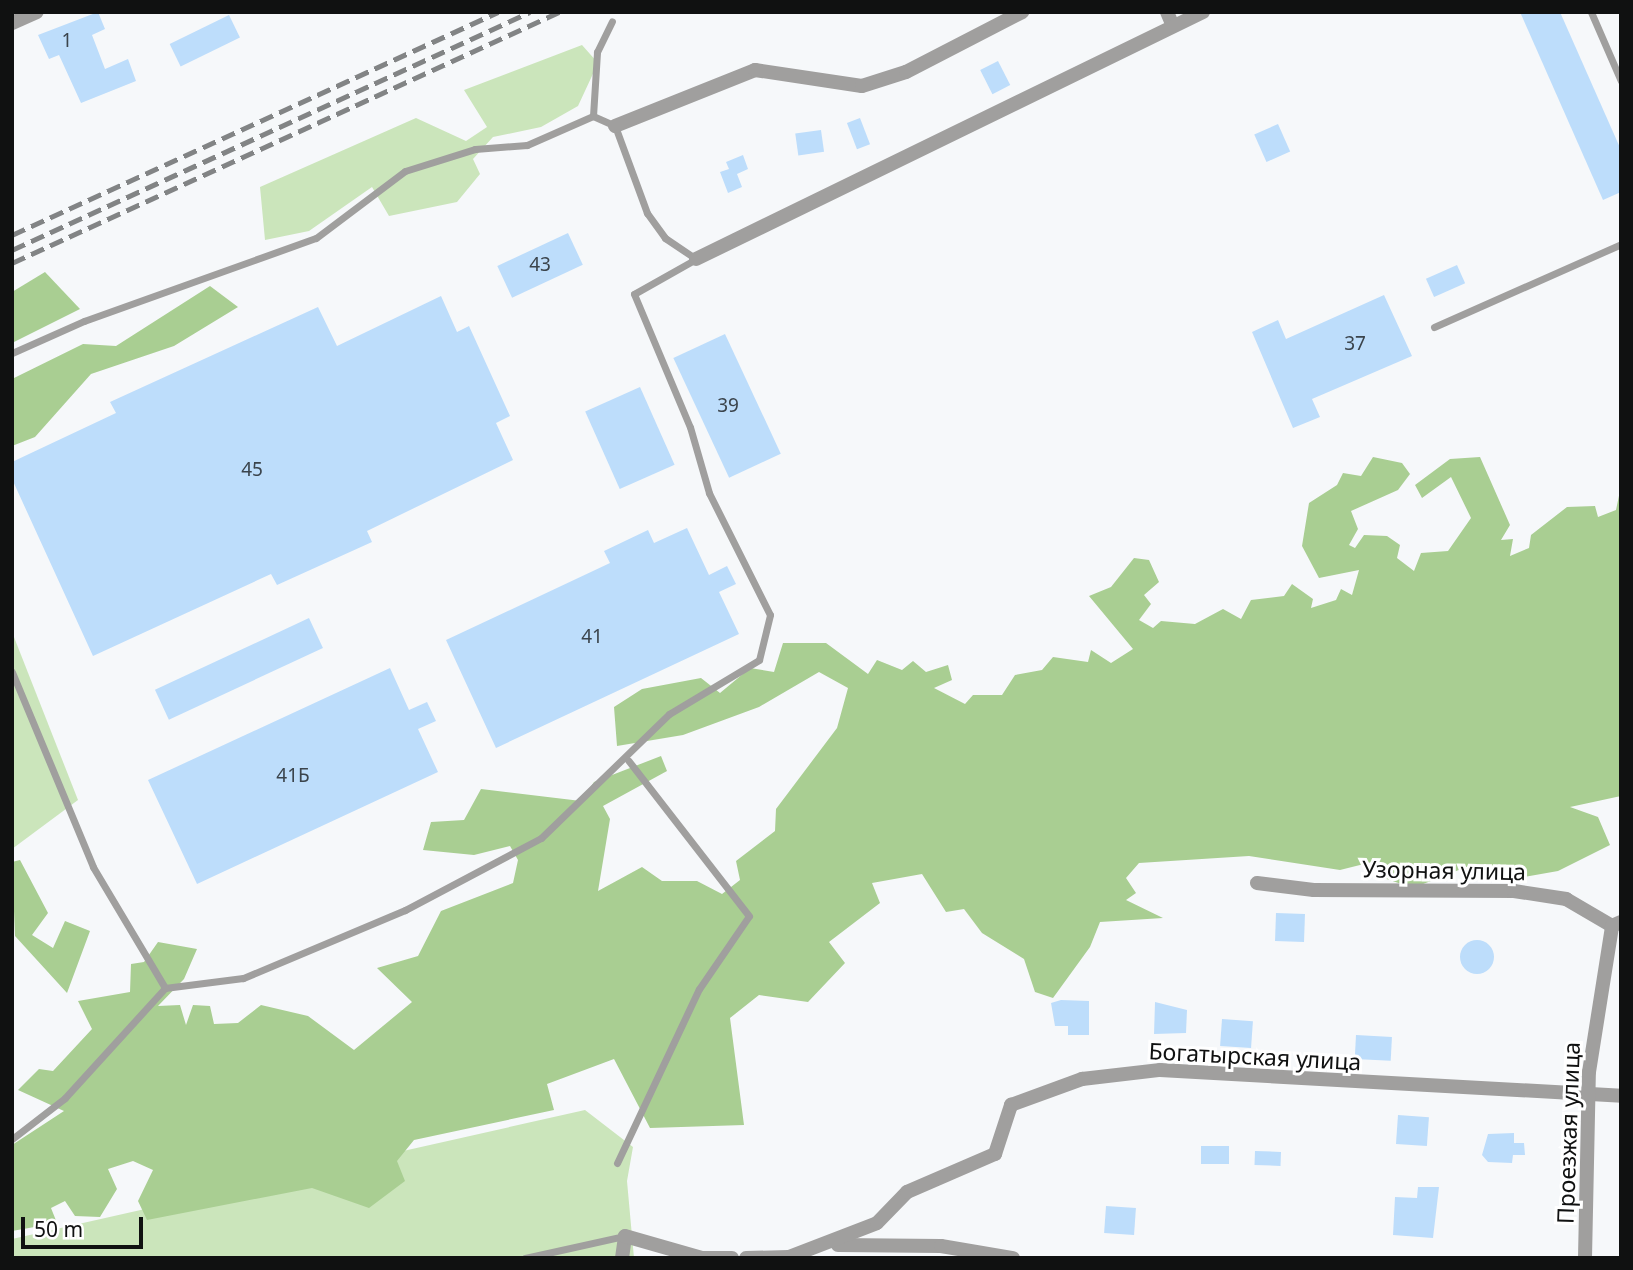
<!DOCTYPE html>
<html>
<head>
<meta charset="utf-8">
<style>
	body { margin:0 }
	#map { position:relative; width:1633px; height:1270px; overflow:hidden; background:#f6f8fa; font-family:"Noto Sans",sans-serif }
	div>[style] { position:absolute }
	.green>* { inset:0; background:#cbe5bb }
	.forest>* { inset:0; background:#a9ce92 }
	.building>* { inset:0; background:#bdddfb; transform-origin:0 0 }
	.round { border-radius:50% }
	.service>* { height:7px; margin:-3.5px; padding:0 3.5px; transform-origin:3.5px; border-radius:3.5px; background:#a09f9e }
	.minor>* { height:14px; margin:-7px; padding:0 7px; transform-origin:7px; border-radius:7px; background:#a09f9e }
	.rail>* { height:5px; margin-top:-2.5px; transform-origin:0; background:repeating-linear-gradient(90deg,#828485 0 14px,transparent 0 21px) }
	span { translate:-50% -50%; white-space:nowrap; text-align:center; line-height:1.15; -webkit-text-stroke:6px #fff; paint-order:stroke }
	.number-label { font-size:19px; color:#3b444c }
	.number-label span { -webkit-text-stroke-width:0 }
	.street-label { font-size:23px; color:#101111 }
	.frame { position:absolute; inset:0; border:14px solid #101111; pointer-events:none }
	.scale { position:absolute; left:21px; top:1217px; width:122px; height:32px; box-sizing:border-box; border:4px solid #101111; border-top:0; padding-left:9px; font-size:21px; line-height:24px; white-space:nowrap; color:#101111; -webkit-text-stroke:5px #fff; paint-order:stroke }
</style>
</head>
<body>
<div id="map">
	<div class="green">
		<i style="clip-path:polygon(582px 45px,598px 63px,578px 106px,541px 127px,493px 137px,473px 159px,480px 174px,457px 202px,389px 216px,372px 187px,309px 231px,265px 240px,260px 187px,416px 118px,466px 141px,487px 127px,464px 90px)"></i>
		<i style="clip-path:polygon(12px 632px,78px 800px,12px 849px)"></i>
		<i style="clip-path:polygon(585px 1110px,633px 1147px,627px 1181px,634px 1258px,12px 1258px,12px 1239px)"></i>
	</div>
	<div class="forest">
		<i style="clip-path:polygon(45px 272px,80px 309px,12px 343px,12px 292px)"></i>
		<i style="clip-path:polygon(210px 286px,238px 307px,174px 346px,91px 374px,35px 437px,12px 446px,12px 379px,83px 344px,116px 346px)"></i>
		<i style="clip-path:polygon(1373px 457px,1402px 463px,1410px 474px,1398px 490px,1351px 511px,1358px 529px,1349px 545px,1355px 548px,1364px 535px,1387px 536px,1400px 545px,1397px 558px,1414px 571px,1421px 553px,1448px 551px,1471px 518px,1451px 477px,1422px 498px,1415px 485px,1450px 459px,1480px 457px,1510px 525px,1501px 540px,1513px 539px,1510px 556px,1529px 548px,1531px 535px,1567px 507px,1595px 506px,1598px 517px,1616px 510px,1621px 486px,1621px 796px,1570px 807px,1598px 817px,1610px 845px,1558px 871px,1512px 879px,1474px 864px,1413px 888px,1378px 876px,1376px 861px,1340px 870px,1249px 856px,1139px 863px,1126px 878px,1136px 893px,1126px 900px,1163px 918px,1100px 922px,1090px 947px,1053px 998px,1035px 992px,1024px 959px,982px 933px,964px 909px,946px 912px,922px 874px,872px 883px,880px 903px,829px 942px,845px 963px,808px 1002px,759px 995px,730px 1018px,744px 1125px,650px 1128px,614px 1059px,547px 1084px,554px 1110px,414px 1140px,397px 1161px,405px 1181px,369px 1208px,312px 1188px,147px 1220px,138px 1201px,153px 1170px,133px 1161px,108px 1169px,117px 1189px,100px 1217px,75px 1216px,65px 1201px,51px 1208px,57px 1223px,12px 1231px,12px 1145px,64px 1111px,18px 1090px,39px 1069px,53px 1071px,92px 1029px,78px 1001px,130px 992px,131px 964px,144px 962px,158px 942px,197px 949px,184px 979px,158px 1006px,180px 1005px,186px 1025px,193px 1005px,210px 1006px,214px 1024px,238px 1023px,261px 1005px,308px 1016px,354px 1050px,412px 1002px,377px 968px,418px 956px,441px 911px,513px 883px,518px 860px,510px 846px,474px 855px,423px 850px,431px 822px,464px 820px,481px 789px,581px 801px,594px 782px,661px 756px,667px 771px,603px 806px,610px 819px,598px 891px,642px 867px,662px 881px,697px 881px,722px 894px,740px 880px,736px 861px,775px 831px,776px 809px,837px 728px,848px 688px,819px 672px,759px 707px,683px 735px,617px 746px,614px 707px,642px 689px,701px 678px,720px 693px,750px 668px,774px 672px,783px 643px,826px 643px,868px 674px,877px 660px,902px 670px,913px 661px,926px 672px,948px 665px,952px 680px,934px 688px,965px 704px,973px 695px,1002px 695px,1015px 675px,1042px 670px,1053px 657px,1088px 662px,1091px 650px,1111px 663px,1133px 649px,1089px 596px,1111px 587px,1134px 558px,1149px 560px,1159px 582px,1144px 595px,1151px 604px,1139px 620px,1153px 628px,1161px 621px,1195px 624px,1223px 609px,1241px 619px,1251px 600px,1284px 596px,1292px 584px,1313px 599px,1311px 608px,1336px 600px,1341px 589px,1352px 595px,1359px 570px,1319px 578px,1302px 546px,1309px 503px,1337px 485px,1343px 473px,1361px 476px)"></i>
		<i style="clip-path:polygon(20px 860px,48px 913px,32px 935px,53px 948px,65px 921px,90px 931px,67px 993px,15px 936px,12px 862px)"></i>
	</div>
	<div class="building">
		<i style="clip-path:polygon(98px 12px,105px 29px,92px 35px,105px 69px,128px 59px,136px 81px,81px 103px,59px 55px,49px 59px,38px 35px)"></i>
		<i style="clip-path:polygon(1520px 12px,1560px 12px,1621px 150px,1621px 192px,1603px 200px)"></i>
		<i style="left:229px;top:15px;width:25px;height:66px;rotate:64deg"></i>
		<i style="left:998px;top:61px;width:27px;height:20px;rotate:63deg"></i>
		<i style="left:860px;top:118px;width:28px;height:14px;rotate:69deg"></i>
		<i style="left:1278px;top:124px;width:30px;height:26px;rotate:66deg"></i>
		<i style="left:821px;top:130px;width:22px;height:26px;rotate:82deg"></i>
		<i style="clip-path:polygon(743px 155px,748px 169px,737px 174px,742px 187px,728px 193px,720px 172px,729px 169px,726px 162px)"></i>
		<i style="left:568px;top:233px;width:35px;height:78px;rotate:65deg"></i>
		<i style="left:1457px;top:265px;width:20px;height:34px;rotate:66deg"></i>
		<i style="clip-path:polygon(1384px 295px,1412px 356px,1312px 399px,1320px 417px,1293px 428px,1252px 332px,1278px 320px,1286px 339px)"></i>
		<i style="clip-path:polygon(441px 296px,457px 332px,469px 326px,510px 416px,496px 423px,513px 460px,367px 531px,372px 542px,277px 585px,271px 574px,93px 656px,12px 479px,12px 462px,116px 413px,110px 402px,318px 307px,337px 346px)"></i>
		<i style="left:725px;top:334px;width:132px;height:57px;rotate:65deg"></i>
		<i style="left:640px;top:387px;width:85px;height:60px;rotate:66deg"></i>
		<i style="clip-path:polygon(687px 528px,709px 575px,727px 566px,736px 584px,719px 592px,739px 634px,496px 748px,446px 640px,610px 563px,604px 551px,648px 530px,654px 543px)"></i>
		<i style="left:309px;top:618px;width:33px;height:170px;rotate:65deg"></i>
		<i style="clip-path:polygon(390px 668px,409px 710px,427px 702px,436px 721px,418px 729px,438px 772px,197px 884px,148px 780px)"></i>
		<i style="left:1276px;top:913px;width:29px;height:28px;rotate:2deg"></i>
		<i class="round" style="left:1460px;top:940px;width:34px;height:34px"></i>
		<i style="clip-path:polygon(1061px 1000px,1089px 1001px,1089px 1035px,1068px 1035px,1068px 1026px,1055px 1026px,1051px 1003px)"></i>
		<i style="clip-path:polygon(1155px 1002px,1187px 1010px,1186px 1033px,1154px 1034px)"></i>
		<i style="left:1222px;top:1019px;width:31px;height:27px;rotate:4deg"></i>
		<i style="left:1356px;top:1035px;width:36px;height:24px;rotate:3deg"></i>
		<i style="left:1398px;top:1115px;width:31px;height:29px;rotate:4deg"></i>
		<i style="clip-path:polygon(1514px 1133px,1514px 1143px,1524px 1143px,1525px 1155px,1513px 1155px,1512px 1163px,1488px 1162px,1482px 1155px,1488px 1134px)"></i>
		<i style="left:1201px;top:1146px;width:28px;height:18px"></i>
		<i style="left:1255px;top:1151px;width:26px;height:14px;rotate:2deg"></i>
		<i style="clip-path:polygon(1418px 1187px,1439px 1187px,1433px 1238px,1393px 1235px,1395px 1197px,1417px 1198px)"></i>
		<i style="left:1106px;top:1206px;width:30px;height:27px;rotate:4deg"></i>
	</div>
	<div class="service">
		<i style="left:1591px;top:12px;width:75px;rotate:66.5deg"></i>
		<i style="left:593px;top:116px;width:64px;rotate:-86.4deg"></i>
		<i style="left:597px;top:52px;width:34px;rotate:-64deg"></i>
		<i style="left:1434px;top:327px;width:205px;rotate:-23.9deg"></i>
		<i style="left:12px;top:353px;width:79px;rotate:-24deg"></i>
		<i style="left:84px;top:321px;width:246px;rotate:-19.7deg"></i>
		<i style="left:316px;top:238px;width:111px;rotate:-37deg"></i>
		<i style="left:405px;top:171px;width:73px;rotate:-17.4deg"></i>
		<i style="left:475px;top:149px;width:52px;rotate:-4.4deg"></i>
		<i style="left:527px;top:145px;width:72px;rotate:-23.7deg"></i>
		<i style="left:593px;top:116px;width:24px;rotate:24deg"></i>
		<i style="left:615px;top:126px;width:93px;rotate:69.8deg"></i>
		<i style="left:647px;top:213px;width:31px;rotate:54deg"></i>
		<i style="left:665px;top:238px;width:37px;rotate:34deg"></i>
		<i style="left:696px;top:259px;width:71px;rotate:150.6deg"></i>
		<i style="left:634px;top:294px;width:144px;rotate:67.2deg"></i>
		<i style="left:690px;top:427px;width:69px;rotate:73.9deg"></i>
		<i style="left:709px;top:493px;width:136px;rotate:63.4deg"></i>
		<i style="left:770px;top:615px;width:46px;rotate:103.7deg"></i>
		<i style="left:759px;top:660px;width:105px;rotate:149deg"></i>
		<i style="left:669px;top:714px;width:178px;rotate:135.9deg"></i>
		<i style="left:541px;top:838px;width:154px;rotate:152.1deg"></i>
		<i style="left:405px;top:910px;width:176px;rotate:157.2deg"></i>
		<i style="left:243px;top:978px;width:79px;rotate:172.7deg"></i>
		<i style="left:165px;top:988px;width:149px;rotate:132.3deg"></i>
		<i style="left:65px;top:1098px;width:67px;rotate:142.3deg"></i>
		<i style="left:12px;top:672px;width:211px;rotate:67.4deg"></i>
		<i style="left:93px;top:867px;width:141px;rotate:59.2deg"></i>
		<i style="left:617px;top:1163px;width:192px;rotate:-64.8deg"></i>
		<i style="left:699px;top:989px;width:88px;rotate:-55.6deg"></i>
		<i style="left:749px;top:916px;width:197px;rotate:-127.8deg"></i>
		<i style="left:525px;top:1258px;width:101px;rotate:-12.5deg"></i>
	</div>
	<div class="minor">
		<i style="left:1167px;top:12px;width:15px;rotate:67deg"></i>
		<i style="left:12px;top:23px;width:27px;rotate:-24deg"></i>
		<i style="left:615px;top:126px;width:151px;rotate:-21.8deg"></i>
		<i style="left:755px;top:70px;width:108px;rotate:8.5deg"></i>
		<i style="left:862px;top:86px;width:46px;rotate:-17.7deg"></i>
		<i style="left:906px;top:72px;width:131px;rotate:-27.3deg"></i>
		<i style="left:696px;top:259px;width:564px;rotate:-25.97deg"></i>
		<i style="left:1257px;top:883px;width:57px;rotate:7deg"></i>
		<i style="left:1314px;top:890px;width:200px;rotate:0.3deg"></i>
		<i style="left:1514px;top:891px;width:53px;rotate:8.7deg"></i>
		<i style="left:1566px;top:899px;width:53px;rotate:30.4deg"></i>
		<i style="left:1612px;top:926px;width:10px;rotate:-24deg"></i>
		<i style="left:838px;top:1245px;width:103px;rotate:0.6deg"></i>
		<i style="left:941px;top:1246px;width:73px;rotate:9.5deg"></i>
		<i style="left:622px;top:1258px;width:22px;rotate:-82deg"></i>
		<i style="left:625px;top:1236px;width:80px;rotate:15.9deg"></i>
		<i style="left:702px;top:1258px;width:30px"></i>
		<i style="left:746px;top:1258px;width:43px;rotate:-1.3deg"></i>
		<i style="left:789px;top:1257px;width:94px;rotate:-21.1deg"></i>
		<i style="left:877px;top:1223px;width:43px;rotate:-45.9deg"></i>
		<i style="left:907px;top:1192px;width:96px;rotate:-23.4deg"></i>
		<i style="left:995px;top:1154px;width:52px;rotate:-71.9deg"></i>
		<i style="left:1011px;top:1105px;width:76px;rotate:-20.1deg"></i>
		<i style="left:1082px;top:1079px;width:79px;rotate:-6.6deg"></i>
		<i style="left:1160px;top:1070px;width:462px;rotate:3.2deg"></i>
		<i style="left:1585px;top:1258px;width:186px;rotate:-88.8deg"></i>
		<i style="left:1589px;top:1072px;width:148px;rotate:-81deg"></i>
	</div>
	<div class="rail">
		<i style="left:12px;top:235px;width:535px;rotate:-24.65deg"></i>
		<i style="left:12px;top:250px;width:570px;rotate:-24.68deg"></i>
		<i style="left:12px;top:263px;width:602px;rotate:-24.65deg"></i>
	</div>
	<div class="number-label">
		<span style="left:67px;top:41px">1</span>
		<span style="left:540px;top:265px">43</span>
		<span style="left:1355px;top:344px">37</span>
		<span style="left:728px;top:406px">39</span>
		<span style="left:252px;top:470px">45</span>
		<span style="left:592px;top:637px">41</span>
		<span style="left:293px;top:776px">41Б</span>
	</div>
	<div class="street-label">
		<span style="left:1444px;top:870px;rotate:1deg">Узорная улица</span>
		<span style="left:1255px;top:1056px;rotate:3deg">Богатырская улица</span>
		<span style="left:1568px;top:1133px;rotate:-88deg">Проезжая улица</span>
	</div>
	<div class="frame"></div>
	<div class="scale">50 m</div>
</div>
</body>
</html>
